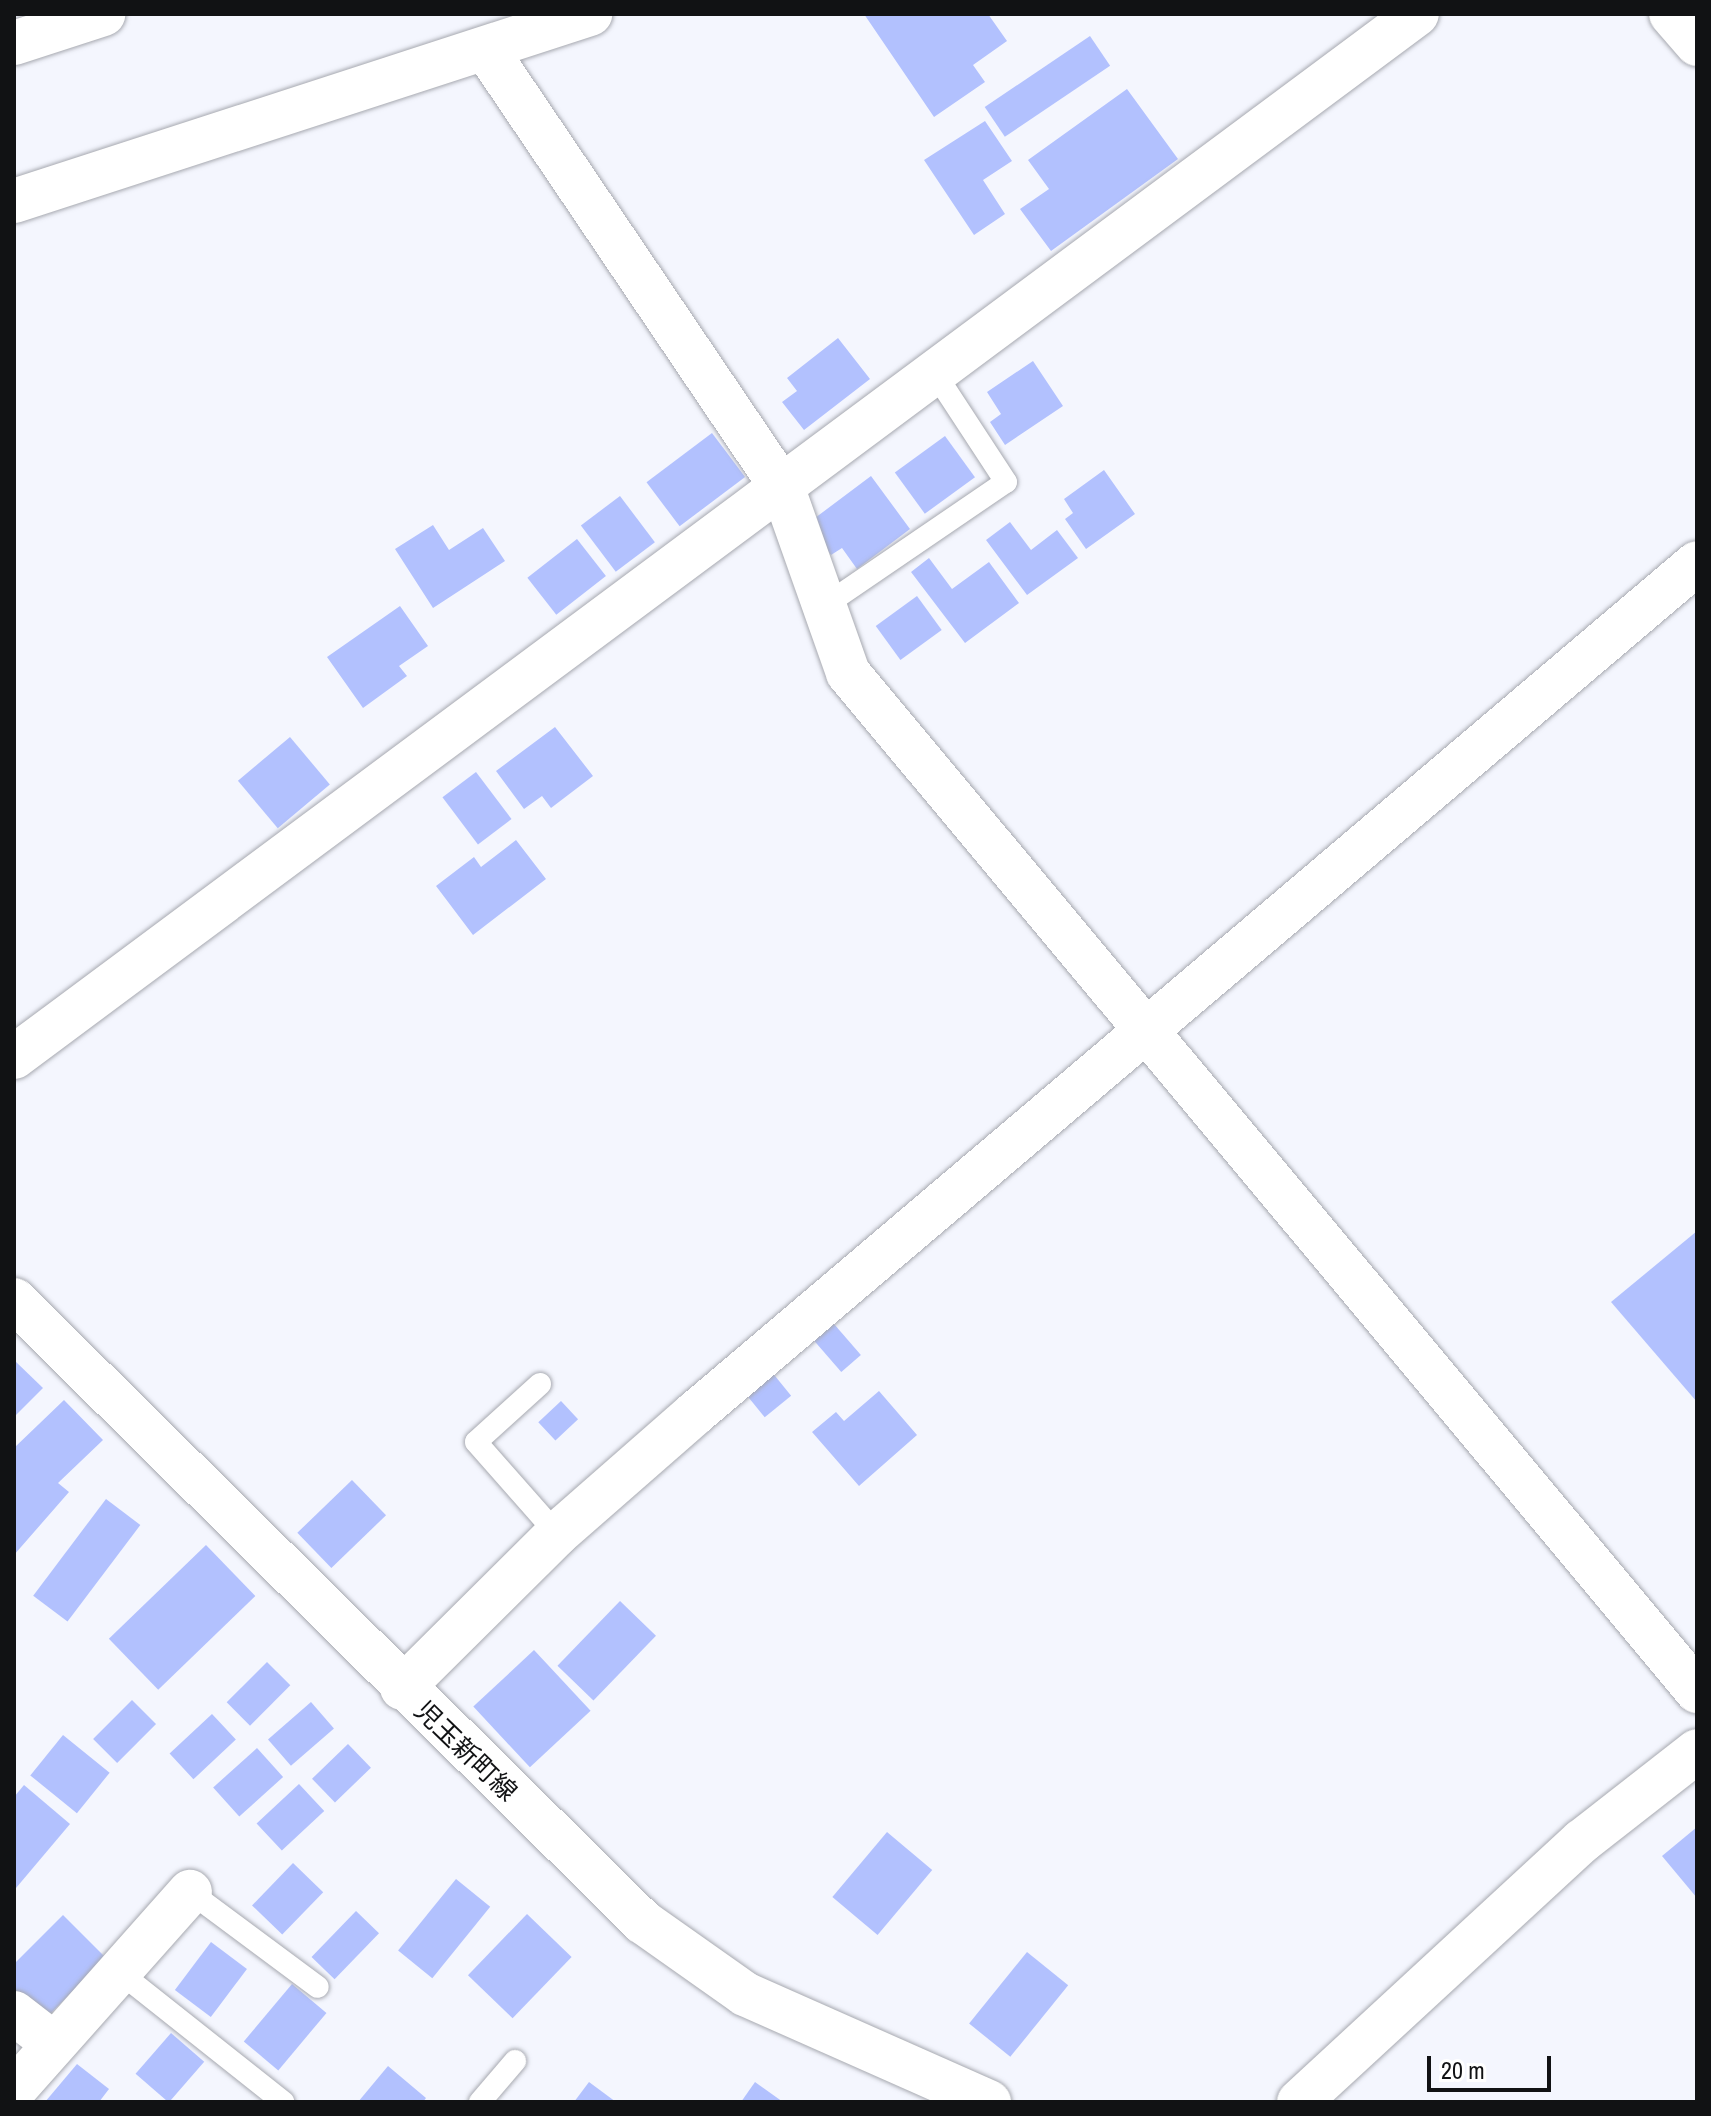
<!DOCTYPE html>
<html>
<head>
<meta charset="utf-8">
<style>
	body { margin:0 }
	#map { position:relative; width:1711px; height:2116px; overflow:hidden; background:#f4f6fe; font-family:"Archivo Narrow","Noto Sans JP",sans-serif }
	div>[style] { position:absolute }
	.building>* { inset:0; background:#b2c1fe; transform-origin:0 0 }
	.roads { filter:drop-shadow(0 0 2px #a7a9b0) drop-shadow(0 0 2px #a7a9b0) }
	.service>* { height:22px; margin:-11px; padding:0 11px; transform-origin:11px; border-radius:11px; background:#fff }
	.minor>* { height:44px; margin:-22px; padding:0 22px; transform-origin:22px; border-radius:22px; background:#fff }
	.tertiary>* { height:44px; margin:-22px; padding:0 22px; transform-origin:22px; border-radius:22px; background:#fff }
	.secondary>* { height:44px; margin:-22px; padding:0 22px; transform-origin:22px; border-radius:22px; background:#fff }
	.motorway>* { height:44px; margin:-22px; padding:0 22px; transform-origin:22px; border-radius:22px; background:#fff }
	span { translate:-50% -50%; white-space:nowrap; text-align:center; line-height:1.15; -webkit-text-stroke:6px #fff; paint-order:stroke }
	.street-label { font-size:26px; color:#111214 }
	.frame { position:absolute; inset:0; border:16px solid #111214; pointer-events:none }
	.scale { position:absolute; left:1427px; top:2056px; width:124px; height:36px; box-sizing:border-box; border:4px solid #111214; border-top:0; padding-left:10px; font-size:24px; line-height:28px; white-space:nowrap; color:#111214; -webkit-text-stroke:6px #fff; paint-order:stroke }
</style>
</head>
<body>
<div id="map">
	<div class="building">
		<i style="clip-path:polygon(864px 14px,988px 14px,1007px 41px,973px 65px,985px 82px,934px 117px)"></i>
		<i style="left:1090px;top:36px;width:36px;height:127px;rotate:56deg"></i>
		<i style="clip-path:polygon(1127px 89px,1178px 159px,1051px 251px,1020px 209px,1049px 189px,1028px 160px)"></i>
		<i style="clip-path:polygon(985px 121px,1012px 161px,983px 180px,1005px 214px,974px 235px,924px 160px)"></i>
		<i style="clip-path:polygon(838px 338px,870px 379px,804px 430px,782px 402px,797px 391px,787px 378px)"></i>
		<i style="clip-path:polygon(1033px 361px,1063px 406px,1005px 445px,990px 422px,1001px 414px,987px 392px)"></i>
		<i style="left:712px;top:433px;width:55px;height:82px;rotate:53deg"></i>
		<i style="left:945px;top:436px;width:51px;height:62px;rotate:54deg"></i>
		<i style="clip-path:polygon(1104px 470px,1135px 514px,1086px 549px,1065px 519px,1073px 513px,1064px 499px)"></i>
		<i style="clip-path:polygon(871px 476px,910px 529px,857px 569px,842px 548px,831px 555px,807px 524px)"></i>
		<i style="left:620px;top:496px;width:58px;height:49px;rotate:53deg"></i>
		<i style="clip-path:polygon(1010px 522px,1031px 550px,1057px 530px,1078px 558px,1027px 595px,986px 540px)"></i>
		<i style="clip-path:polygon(433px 525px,449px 550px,483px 528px,505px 561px,433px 608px,395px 549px)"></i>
		<i style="left:577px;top:539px;width:47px;height:63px;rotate:52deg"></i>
		<i style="clip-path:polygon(929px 558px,952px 589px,989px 562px,1019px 603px,965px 643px,911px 572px)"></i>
		<i style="left:917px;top:596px;width:42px;height:51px;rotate:54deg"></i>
		<i style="clip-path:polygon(400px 606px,428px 646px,399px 666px,407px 676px,363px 708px,327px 657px)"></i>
		<i style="clip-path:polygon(555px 727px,593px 776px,551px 808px,542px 796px,524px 809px,496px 771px)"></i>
		<i style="left:290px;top:737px;width:62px;height:68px;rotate:50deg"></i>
		<i style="left:476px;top:772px;width:59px;height:42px;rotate:53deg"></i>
		<i style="clip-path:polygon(516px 840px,546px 879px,473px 935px,436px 886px,474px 857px,481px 867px)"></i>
		<i style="clip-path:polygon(1697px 1231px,1697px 1402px,1611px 1302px)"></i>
		<i style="left:834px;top:1324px;width:41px;height:26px;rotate:49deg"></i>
		<i style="clip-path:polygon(14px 1360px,43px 1388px,14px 1417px)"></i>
		<i style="left:771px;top:1371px;width:32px;height:34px;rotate:51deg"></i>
		<i style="clip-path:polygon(879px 1391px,917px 1435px,859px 1486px,812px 1432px,836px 1412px,844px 1421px)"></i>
		<i style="clip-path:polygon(64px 1400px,103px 1440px,58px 1483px,69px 1492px,14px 1555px,14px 1448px)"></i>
		<i style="left:561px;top:1401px;width:25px;height:31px;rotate:47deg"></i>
		<i style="left:352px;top:1480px;width:49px;height:76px;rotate:46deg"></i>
		<i style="left:106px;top:1499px;width:43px;height:121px;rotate:37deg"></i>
		<i style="left:206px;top:1545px;width:71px;height:135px;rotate:46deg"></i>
		<i style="left:620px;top:1601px;width:50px;height:90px;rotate:44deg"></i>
		<i style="left:534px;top:1650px;width:83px;height:83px;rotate:47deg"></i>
		<i style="left:267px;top:1662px;width:33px;height:57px;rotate:45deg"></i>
		<i style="left:132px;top:1700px;width:34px;height:55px;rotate:45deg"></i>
		<i style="left:311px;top:1702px;width:35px;height:57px;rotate:49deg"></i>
		<i style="left:212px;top:1714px;width:35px;height:58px;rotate:47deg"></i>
		<i style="left:63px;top:1735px;width:60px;height:52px;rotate:39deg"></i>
		<i style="left:348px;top:1744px;width:33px;height:50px;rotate:46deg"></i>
		<i style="left:257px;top:1748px;width:39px;height:59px;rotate:48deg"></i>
		<i style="left:299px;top:1784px;width:37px;height:58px;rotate:47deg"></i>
		<i style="clip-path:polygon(24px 1785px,70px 1824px,16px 1888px,14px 1797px)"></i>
		<i style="clip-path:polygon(1697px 1827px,1697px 1898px,1662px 1856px)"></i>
		<i style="left:887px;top:1832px;width:59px;height:85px;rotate:40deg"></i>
		<i style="left:293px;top:1863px;width:42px;height:59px;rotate:44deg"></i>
		<i style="left:456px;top:1879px;width:44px;height:92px;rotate:39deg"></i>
		<i style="left:356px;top:1911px;width:32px;height:64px;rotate:44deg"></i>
		<i style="left:527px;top:1914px;width:62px;height:85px;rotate:44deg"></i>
		<i style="clip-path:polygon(63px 1915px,106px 1958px,42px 2022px,14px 1994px,14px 1964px)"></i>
		<i style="left:211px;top:1942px;width:45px;height:60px;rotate:37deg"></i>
		<i style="left:1027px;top:1952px;width:53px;height:92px;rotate:39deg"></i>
		<i style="left:292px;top:1984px;width:45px;height:75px;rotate:40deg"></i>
		<i style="left:171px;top:2033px;width:44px;height:54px;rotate:41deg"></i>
		<i style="clip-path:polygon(77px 2064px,109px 2089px,99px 2102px,45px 2102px)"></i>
		<i style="clip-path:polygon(388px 2066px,426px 2098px,423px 2102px,358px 2102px)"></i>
		<i style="clip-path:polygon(589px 2082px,616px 2102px,574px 2102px)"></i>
		<i style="clip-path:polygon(755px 2082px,783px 2102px,741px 2102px)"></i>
	</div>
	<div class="roads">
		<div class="service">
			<i style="left:824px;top:606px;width:220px;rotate:-34.3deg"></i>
			<i style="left:1006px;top:482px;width:128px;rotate:-123.2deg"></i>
			<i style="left:540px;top:1384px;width:86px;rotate:137.8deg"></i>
			<i style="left:476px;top:1442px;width:123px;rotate:48.6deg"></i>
			<i style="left:190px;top:1892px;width:159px;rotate:36.6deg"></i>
			<i style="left:118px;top:1971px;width:211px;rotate:38.4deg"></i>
			<i style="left:480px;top:2102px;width:54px;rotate:-49.5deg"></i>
		</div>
		<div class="minor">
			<i style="left:1671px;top:14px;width:40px;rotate:49deg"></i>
			<i style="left:487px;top:51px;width:529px;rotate:55.95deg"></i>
			<i style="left:783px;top:489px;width:195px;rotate:70.5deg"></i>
			<i style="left:848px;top:673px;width:1326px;rotate:50.17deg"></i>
			<i style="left:14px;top:201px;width:606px;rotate:-17.99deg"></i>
			<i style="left:14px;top:1057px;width:1748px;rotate:-36.63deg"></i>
			<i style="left:402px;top:1688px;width:218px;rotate:-44.8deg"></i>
			<i style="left:557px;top:1534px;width:182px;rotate:-41.2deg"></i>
			<i style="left:694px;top:1414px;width:1315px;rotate:-40.31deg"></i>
			<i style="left:14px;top:2013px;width:49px;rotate:37.6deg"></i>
			<i style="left:14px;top:2090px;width:265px;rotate:-48.4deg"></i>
		</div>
		<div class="tertiary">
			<i style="left:1299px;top:2102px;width:385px;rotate:-42.7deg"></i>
			<i style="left:1582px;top:1841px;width:146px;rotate:-38deg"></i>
		</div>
		<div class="secondary">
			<i style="left:14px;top:1300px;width:885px;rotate:44.68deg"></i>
			<i style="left:643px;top:1922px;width:125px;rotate:35.2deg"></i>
			<i style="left:745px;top:1994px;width:267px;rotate:23.9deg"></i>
		</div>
		<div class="motorway">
			<i style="left:14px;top:43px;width:94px;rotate:-18deg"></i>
		</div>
	</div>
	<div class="street-label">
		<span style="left:466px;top:1751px;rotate:44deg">児玉新町線</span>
	</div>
	<div class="frame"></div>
	<div class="scale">20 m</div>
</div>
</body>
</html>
